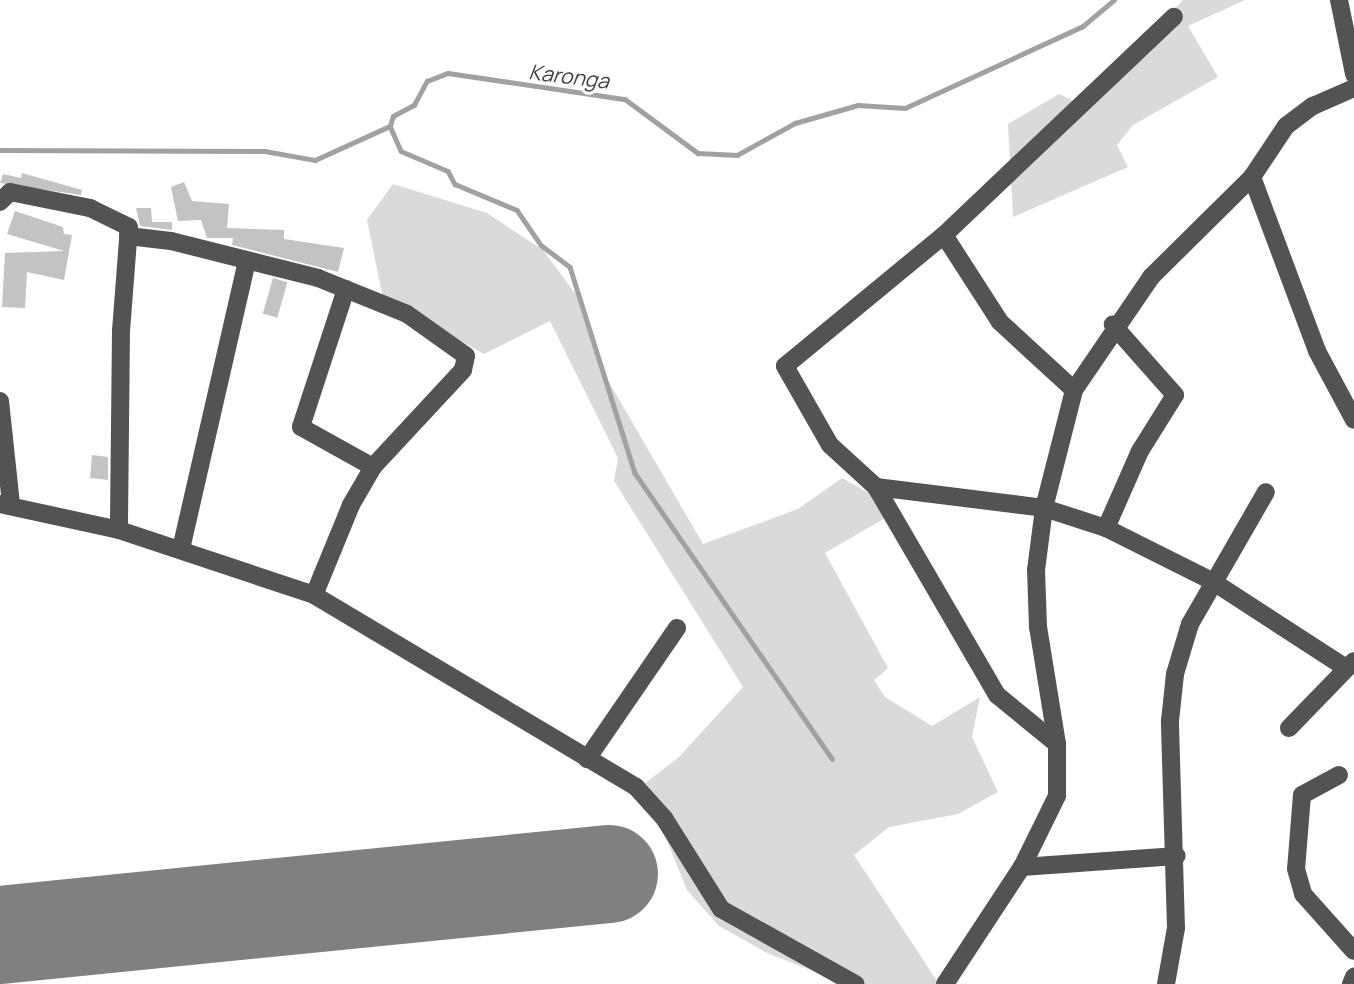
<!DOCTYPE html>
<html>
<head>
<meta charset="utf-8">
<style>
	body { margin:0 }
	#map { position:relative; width:1354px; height:984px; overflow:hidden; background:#fff; font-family:Manrope,sans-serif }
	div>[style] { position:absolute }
	.green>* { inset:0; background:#dadada }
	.stream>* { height:4.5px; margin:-2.25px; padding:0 2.25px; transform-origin:2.25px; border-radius:2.25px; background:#a1a1a1 }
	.runway>* { height:98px; margin:-49px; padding:0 49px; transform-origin:49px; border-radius:49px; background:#808080 }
	.building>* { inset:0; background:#c3c3c3; transform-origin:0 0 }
	.minor>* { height:18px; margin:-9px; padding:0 9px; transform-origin:9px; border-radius:9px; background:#535353 }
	span { translate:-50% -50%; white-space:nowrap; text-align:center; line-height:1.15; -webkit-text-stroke:6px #fff; paint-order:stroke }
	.water-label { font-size:21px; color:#424242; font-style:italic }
</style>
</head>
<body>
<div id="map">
	<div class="green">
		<i style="clip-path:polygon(1183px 0,1245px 0,1188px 26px,1218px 77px,1133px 125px,1117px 145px,1128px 167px,1013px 217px,1008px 124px,1059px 94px,1085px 106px)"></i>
		<i style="clip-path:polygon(393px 184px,487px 213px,543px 250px,583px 304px,599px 365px,703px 544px,798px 509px,842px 478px,872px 495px,885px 518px,825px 553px,888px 668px,874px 680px,885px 697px,932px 726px,980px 697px,972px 737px,998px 792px,958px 814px,889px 827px,854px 855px,939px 984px,846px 984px,767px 953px,719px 926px,687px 890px,644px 784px,678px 758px,743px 687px,614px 481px,618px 458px,550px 321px,484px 354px,383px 298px,367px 220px)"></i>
	</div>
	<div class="stream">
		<i style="left:390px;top:126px;width:27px;rotate:66deg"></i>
		<i style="left:401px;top:151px;width:51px;rotate:23.1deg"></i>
		<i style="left:448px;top:171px;width:15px;rotate:62deg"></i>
		<i style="left:455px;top:184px;width:67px;rotate:22.8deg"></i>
		<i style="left:517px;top:210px;width:42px;rotate:55.6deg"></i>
		<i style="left:541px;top:245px;width:36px;rotate:37deg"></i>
		<i style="left:570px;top:267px;width:216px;rotate:72.5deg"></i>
		<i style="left:635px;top:473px;width:347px;rotate:55.4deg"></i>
		<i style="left:0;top:150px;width:265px;rotate:0.2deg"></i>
		<i style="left:265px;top:151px;width:51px;rotate:10.2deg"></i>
		<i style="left:315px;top:160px;width:82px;rotate:-24.4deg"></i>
		<i style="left:390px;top:126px;width:10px;rotate:-73deg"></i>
		<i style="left:393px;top:116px;width:24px;rotate:-28deg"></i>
		<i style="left:414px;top:105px;width:27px;rotate:-62deg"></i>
		<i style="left:427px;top:81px;width:22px;rotate:-21deg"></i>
		<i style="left:448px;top:73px;width:179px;rotate:8.4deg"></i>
		<i style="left:625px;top:99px;width:91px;rotate:36.5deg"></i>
		<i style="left:698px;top:153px;width:39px;rotate:3deg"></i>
		<i style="left:737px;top:155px;width:66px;rotate:-28.9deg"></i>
		<i style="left:795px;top:123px;width:66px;rotate:-15.9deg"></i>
		<i style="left:858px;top:105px;width:47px;rotate:3.7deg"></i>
		<i style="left:905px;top:108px;width:196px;rotate:-24.7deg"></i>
		<i style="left:1083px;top:26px;width:40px;rotate:-40deg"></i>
	</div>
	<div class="runway">
		<i style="left:0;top:935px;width:612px;rotate:-5.72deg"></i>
	</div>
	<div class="building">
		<i style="clip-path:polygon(22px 173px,82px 190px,81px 195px,0 183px,3px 174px,21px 178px)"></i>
		<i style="clip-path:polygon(184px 182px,192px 201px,229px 204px,227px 228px,284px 230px,284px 239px,344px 248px,338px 272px,232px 245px,233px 238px,207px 238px,201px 220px,178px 221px,171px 187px)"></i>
		<i style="clip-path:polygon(136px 208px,151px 208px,152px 222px,172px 222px,172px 230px,140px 226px)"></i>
		<i style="clip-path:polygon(15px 211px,63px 227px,64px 234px,72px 235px,64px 280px,27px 272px,25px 308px,2px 307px,5px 253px,64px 251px,7px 234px)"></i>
		<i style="left:273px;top:278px;width:15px;height:37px;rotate:16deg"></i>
		<i style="clip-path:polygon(92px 455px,108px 457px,108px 480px,90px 478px)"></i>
	</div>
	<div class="minor">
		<i style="left:1339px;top:0;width:76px;rotate:78.5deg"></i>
		<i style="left:1252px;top:177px;width:186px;rotate:69.5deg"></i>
		<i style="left:1317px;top:351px;width:78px;rotate:61.8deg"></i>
		<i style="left:0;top:202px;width:14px;rotate:-45deg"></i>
		<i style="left:10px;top:192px;width:82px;rotate:11.3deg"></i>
		<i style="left:90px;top:208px;width:43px;rotate:26deg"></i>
		<i style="left:129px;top:227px;width:103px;rotate:94.4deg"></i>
		<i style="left:121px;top:330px;width:200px;rotate:90.6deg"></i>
		<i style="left:944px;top:235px;width:103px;rotate:57.2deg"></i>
		<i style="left:1000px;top:322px;width:100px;rotate:42.6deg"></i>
		<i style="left:128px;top:236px;width:43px;rotate:6.6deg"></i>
		<i style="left:171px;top:241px;width:152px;rotate:14.1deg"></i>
		<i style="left:318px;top:278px;width:96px;rotate:22deg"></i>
		<i style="left:407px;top:314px;width:72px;rotate:35.4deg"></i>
		<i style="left:466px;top:356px;width:14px;rotate:102deg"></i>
		<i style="left:463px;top:370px;width:132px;rotate:132.9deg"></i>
		<i style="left:373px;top:467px;width:44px;rotate:120.1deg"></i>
		<i style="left:351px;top:505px;width:97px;rotate:112.3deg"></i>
		<i style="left:346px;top:289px;width:145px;rotate:108.1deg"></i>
		<i style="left:301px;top:427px;width:82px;rotate:29.1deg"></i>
		<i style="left:0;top:401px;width:104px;rotate:83.9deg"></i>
		<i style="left:876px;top:487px;width:169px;rotate:7.1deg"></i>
		<i style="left:1044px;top:508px;width:65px;rotate:17.9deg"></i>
		<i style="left:1106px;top:528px;width:119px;rotate:26.6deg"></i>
		<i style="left:1212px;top:581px;width:160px;rotate:33deg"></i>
		<i style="left:0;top:504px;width:122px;rotate:12.3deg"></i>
		<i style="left:119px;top:530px;width:206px;rotate:18.4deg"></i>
		<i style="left:314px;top:595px;width:375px;rotate:30.8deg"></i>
		<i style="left:636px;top:787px;width:42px;rotate:47.9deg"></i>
		<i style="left:664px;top:818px;width:107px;rotate:57.9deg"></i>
		<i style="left:721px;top:909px;width:154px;rotate:29.2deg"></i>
		<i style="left:1106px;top:528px;width:84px;rotate:-66.2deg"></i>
		<i style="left:1140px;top:451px;width:66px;rotate:-58deg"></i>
		<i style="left:1175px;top:395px;width:94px;rotate:-131.5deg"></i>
		<i style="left:181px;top:549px;width:295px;rotate:-77.1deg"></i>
		<i style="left:1289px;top:728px;width:93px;rotate:-45.9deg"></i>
		<i style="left:1057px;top:744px;width:77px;rotate:-140.8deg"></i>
		<i style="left:997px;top:695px;width:241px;rotate:-120.2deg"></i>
		<i style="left:876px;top:487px;width:62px;rotate:-137.6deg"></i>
		<i style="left:830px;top:445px;width:91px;rotate:-119.7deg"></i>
		<i style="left:785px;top:366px;width:206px;rotate:-39.5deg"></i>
		<i style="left:944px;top:235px;width:317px;rotate:-43.5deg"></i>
		<i style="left:587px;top:759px;width:159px;rotate:-55.5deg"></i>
		<i style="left:1339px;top:775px;width:42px;rotate:151.6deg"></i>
		<i style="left:1302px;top:795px;width:74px;rotate:94.6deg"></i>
		<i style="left:1296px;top:869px;width:26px;rotate:74deg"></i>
		<i style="left:1303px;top:894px;width:76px;rotate:48.2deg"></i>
		<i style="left:1022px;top:867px;width:155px;rotate:-4.1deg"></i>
		<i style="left:945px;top:984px;width:140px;rotate:-56.7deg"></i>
		<i style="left:1022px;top:867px;width:79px;rotate:-63.8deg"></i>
		<i style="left:1057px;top:796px;width:52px;rotate:-90deg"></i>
		<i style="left:1057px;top:744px;width:119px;rotate:-99.2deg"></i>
		<i style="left:1038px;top:627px;width:57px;rotate:-92deg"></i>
		<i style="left:1036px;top:570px;width:63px;rotate:-82.6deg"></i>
		<i style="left:1044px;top:508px;width:122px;rotate:-75.7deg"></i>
		<i style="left:1074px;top:390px;width:137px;rotate:-55.7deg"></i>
		<i style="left:1151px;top:277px;width:142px;rotate:-44.7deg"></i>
		<i style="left:1252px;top:177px;width:61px;rotate:-56.3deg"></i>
		<i style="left:1286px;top:126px;width:34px;rotate:-37deg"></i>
		<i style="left:1313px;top:106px;width:45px;rotate:-23.7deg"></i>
		<i style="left:1166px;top:984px;width:57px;rotate:-79.9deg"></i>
		<i style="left:1176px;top:928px;width:207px;rotate:-91.7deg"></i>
		<i style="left:1170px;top:721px;width:47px;rotate:-83.9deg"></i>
		<i style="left:1175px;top:674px;width:52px;rotate:-73.3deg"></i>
		<i style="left:1190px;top:624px;width:152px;rotate:-60.1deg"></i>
		<i style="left:1351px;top:984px;width:8px;rotate:-67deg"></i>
	</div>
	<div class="water-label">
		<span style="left:569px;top:76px;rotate:7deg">Karonga</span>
	</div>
</div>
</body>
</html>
